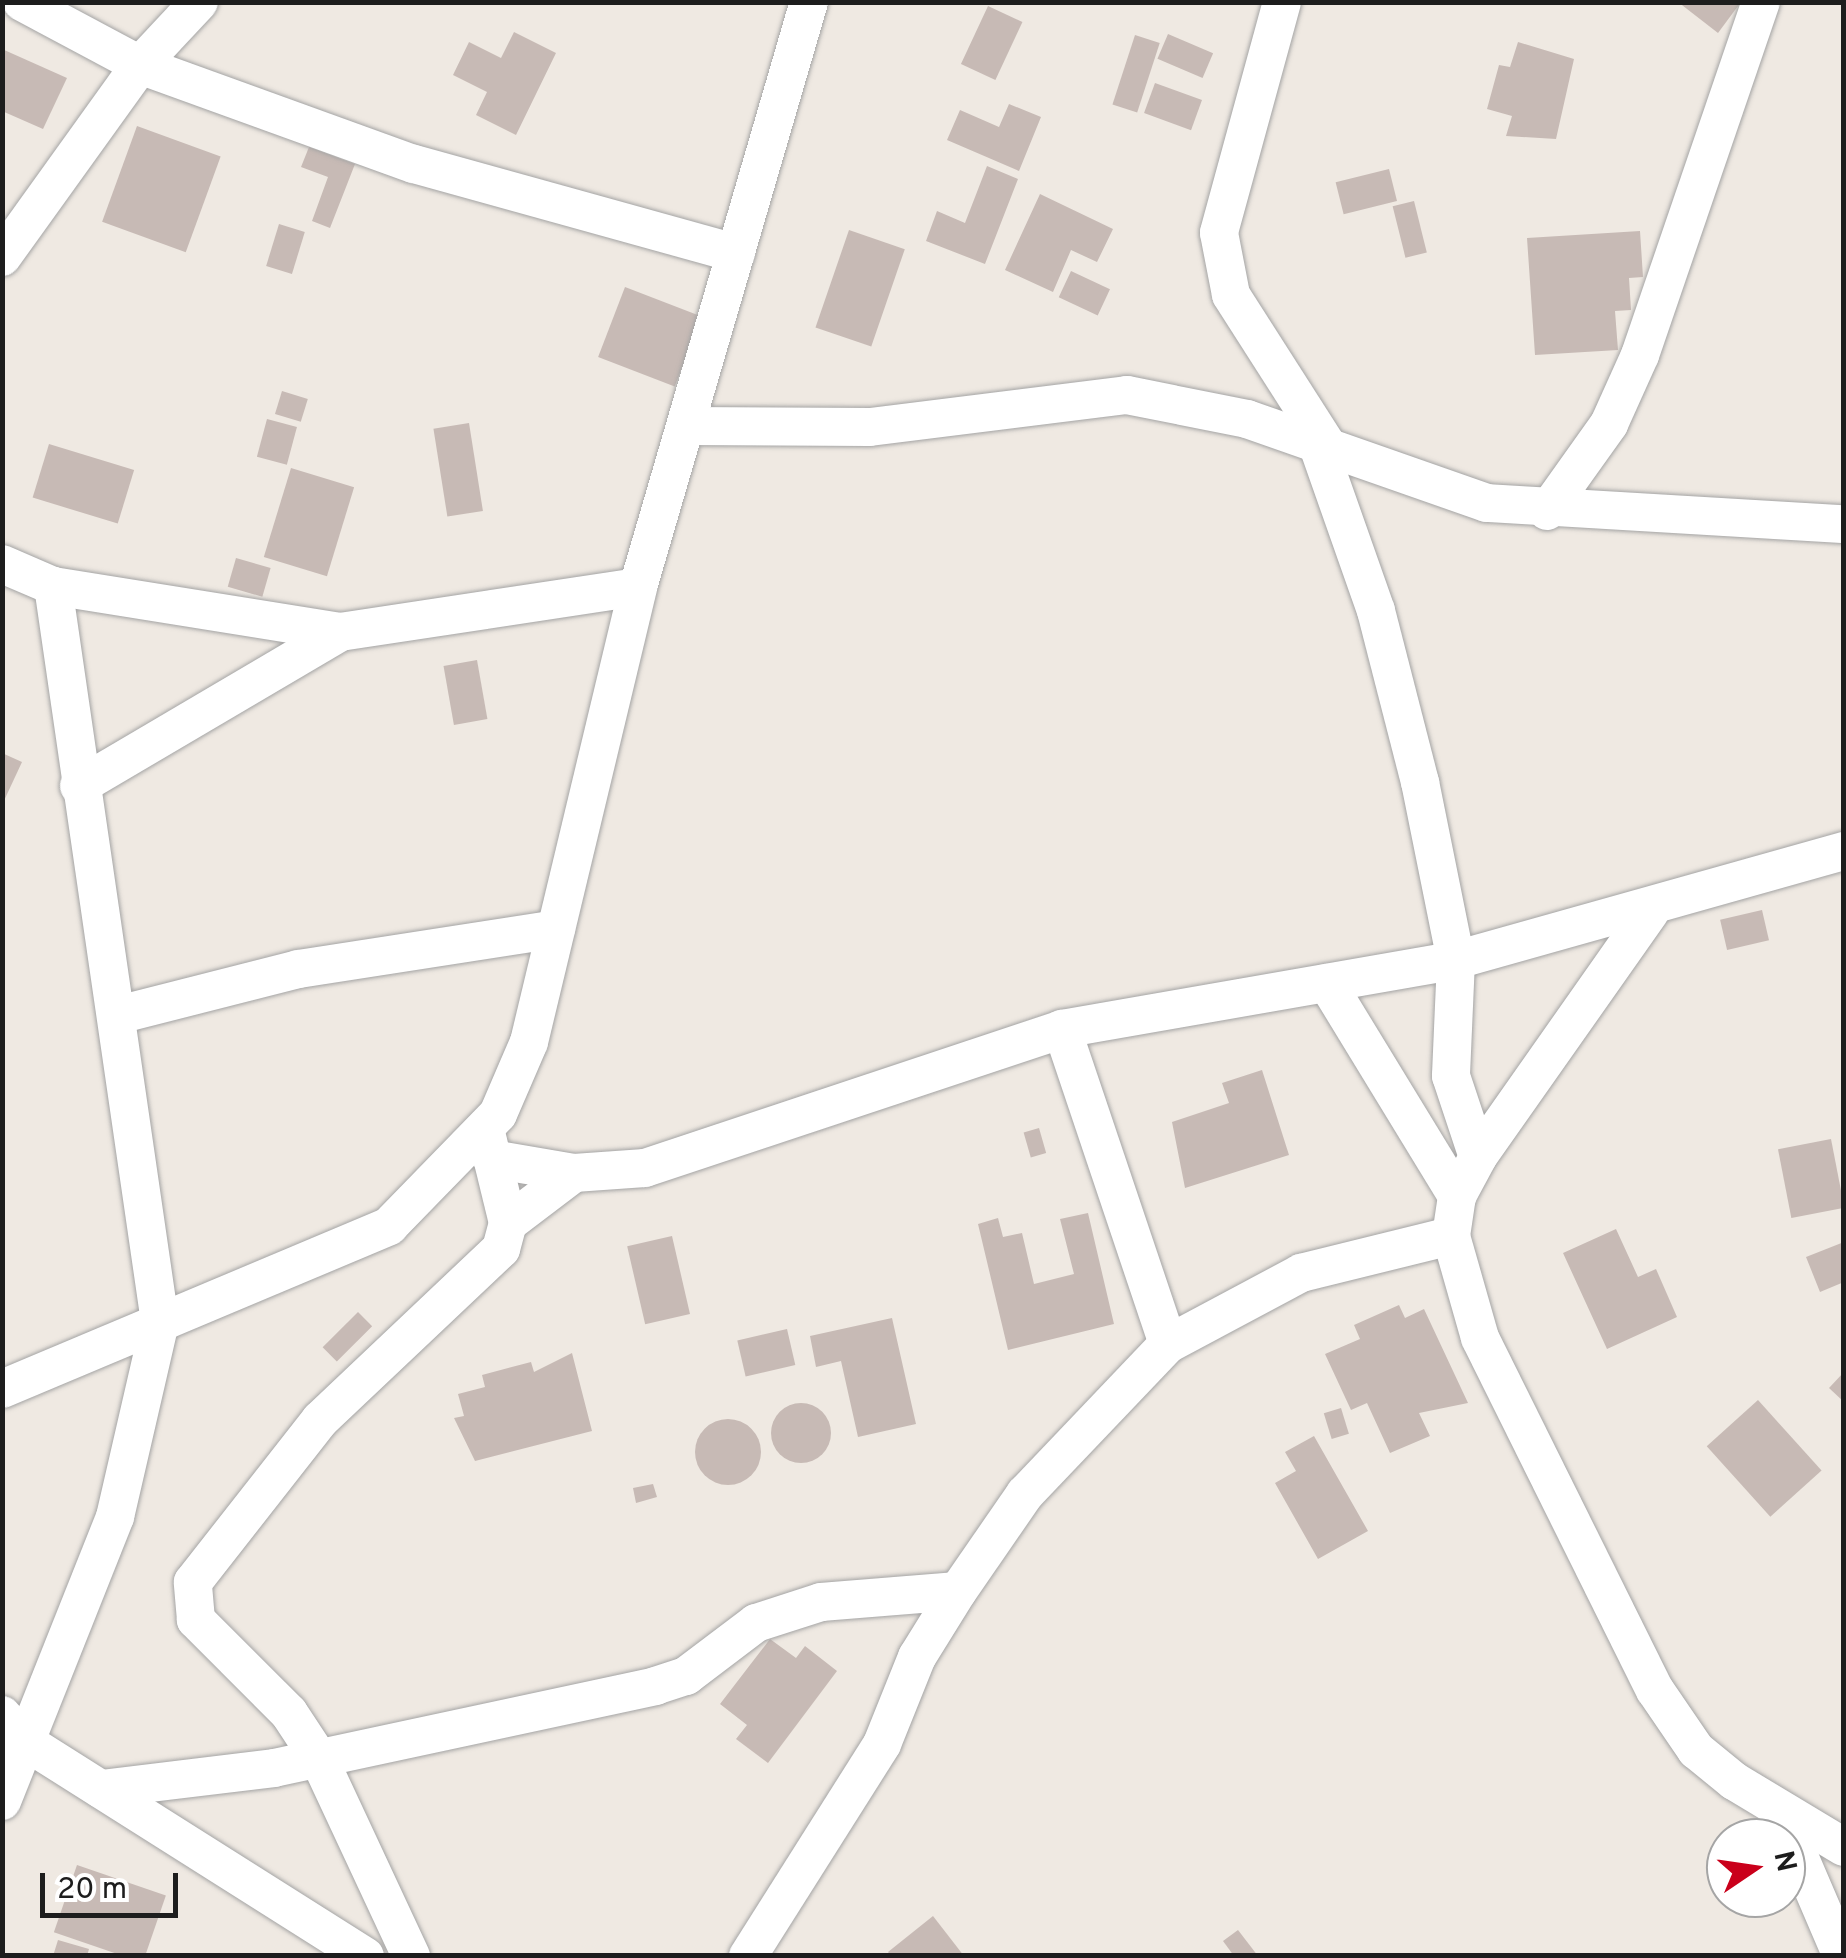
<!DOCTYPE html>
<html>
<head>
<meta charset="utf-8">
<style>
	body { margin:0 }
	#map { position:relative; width:1846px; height:1958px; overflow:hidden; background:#efe9e2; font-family:Overpass,sans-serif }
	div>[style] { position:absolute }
	.building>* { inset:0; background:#c7bab5; transform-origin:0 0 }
	.round { border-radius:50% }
	.roads { filter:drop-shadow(0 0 2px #a4a4a4) drop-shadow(0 0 2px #a4a4a4) }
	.minor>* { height:38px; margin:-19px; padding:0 19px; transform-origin:19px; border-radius:19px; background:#fff }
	span { translate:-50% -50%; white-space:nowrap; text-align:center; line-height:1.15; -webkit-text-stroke:9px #fff; paint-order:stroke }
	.frame { position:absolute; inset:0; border:5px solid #1d1d1d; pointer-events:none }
	.north { position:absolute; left:1706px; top:1818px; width:100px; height:100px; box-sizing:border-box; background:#fff; border:2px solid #a5a5a5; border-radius:50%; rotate:77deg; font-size:28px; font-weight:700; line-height:40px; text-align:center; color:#1d1d1d }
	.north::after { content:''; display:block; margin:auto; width:35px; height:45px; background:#ca001b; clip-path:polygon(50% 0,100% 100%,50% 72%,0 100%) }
	.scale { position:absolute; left:40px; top:1873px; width:138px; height:45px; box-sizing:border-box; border:5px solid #1d1d1d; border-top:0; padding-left:12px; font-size:30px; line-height:35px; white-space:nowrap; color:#1d1d1d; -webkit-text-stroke:8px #fff; paint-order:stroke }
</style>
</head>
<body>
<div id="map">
	<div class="building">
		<i style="clip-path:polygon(1678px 2px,1741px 2px,1718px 33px)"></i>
		<i style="left:988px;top:6px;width:38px;height:64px;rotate:25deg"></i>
		<i style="clip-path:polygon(514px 32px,556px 53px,516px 135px,476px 115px,487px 92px,453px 75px,469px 42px,501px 58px)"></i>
		<i style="left:1168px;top:34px;width:49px;height:27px;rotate:23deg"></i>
		<i style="left:1135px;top:35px;width:26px;height:73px;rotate:18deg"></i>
		<i style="clip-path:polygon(1518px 42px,1574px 59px,1556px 139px,1506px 136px,1512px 116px,1487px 109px,1499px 65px,1510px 67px)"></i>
		<i style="clip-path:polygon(2px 49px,67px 78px,43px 129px,2px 111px)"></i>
		<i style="left:1155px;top:83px;width:50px;height:32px;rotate:20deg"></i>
		<i style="clip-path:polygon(1009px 104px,1041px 117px,1019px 171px,947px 140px,960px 110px,999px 127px)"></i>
		<i style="left:137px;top:126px;width:89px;height:102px;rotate:20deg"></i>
		<i style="clip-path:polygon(309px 147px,355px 164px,330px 228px,312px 221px,328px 177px,301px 167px)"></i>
		<i style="clip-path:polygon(987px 166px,1018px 179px,985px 264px,926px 241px,937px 211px,965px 223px)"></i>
		<i style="left:1389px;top:169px;width:33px;height:55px;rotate:76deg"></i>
		<i style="clip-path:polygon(1040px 194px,1113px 229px,1097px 262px,1071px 250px,1053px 292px,1005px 270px)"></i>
		<i style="left:1414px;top:201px;width:53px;height:22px;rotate:76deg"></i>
		<i style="left:279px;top:224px;width:27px;height:44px;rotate:17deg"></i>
		<i style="left:849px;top:230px;width:59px;height:103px;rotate:19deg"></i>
		<i style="clip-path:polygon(1640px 231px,1643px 277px,1629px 278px,1631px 310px,1615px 311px,1618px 350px,1535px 355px,1527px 238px)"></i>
		<i style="left:1071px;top:271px;width:43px;height:29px;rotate:25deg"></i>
		<i style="left:625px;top:287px;width:82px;height:75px;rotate:21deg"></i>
		<i style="left:282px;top:391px;width:27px;height:24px;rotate:17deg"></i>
		<i style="left:267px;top:419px;width:31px;height:39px;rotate:15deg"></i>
		<i style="left:469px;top:423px;width:89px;height:36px;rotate:81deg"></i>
		<i style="left:49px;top:444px;width:89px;height:56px;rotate:17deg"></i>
		<i style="left:291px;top:468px;width:66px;height:93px;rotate:17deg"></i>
		<i style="left:236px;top:558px;width:36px;height:30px;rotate:16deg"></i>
		<i style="left:477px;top:660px;width:60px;height:34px;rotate:80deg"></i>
		<i style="clip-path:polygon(2px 753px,22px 762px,2px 805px)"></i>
		<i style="left:1762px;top:910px;width:31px;height:43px;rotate:77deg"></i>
		<i style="clip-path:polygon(1262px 1070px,1289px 1155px,1185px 1188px,1172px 1122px,1229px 1103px,1222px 1083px)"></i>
		<i style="left:1039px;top:1128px;width:26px;height:16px;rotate:74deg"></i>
		<i style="left:1831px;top:1139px;width:70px;height:54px;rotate:79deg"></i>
		<i style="clip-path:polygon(1088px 1213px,1114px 1324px,1008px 1350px,978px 1224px,998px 1218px,1003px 1237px,1022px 1233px,1034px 1284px,1074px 1274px,1060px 1219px)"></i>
		<i style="clip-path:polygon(1616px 1229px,1638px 1277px,1656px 1269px,1677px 1317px,1607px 1349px,1563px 1253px)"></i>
		<i style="left:672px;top:1236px;width:80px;height:46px;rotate:77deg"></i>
		<i style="clip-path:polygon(1844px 1242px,1844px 1282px,1820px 1292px,1806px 1257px)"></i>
		<i style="clip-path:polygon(1399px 1305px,1405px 1318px,1424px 1309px,1468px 1403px,1419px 1413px,1430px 1436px,1390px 1453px,1367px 1403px,1351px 1410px,1325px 1354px,1360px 1339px,1354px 1325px)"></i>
		<i style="left:358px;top:1312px;width:20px;height:50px;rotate:45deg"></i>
		<i style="clip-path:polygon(892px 1318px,916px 1424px,858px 1437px,841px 1361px,816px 1367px,810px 1336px)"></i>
		<i style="left:787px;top:1329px;width:37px;height:51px;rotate:77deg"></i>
		<i style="clip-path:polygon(572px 1353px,592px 1431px,475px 1461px,454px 1418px,464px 1416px,458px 1394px,485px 1387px,482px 1375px,531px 1362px,534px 1372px)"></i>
		<i style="clip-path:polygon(1844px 1372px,1844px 1402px,1829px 1388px)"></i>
		<i style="left:1758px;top:1400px;width:95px;height:69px;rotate:48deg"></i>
		<i class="round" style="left:771px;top:1403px;width:60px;height:60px"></i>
		<i style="left:1341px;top:1408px;width:27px;height:18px;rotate:73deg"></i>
		<i class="round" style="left:695px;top:1419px;width:66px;height:66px"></i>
		<i style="clip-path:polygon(1314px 1436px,1368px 1531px,1318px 1559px,1275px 1483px,1296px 1471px,1285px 1452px)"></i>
		<i style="clip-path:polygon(653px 1484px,657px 1497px,636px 1503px,633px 1488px)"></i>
		<i style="clip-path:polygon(770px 1639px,796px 1658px,805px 1646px,837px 1671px,768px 1763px,736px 1739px,747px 1725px,720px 1704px)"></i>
		<i style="left:77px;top:1865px;width:94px;height:71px;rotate:19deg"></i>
		<i style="clip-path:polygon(933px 1916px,964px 1956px,891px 1956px,888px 1952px)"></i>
		<i style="clip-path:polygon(1238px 1930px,1258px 1956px,1234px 1956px,1223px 1941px)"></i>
		<i style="clip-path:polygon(58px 1940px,89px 1949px,87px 1956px,53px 1956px)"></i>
	</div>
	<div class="roads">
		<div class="minor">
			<i style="left:22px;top:2px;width:134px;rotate:28.1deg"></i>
			<i style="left:140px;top:65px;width:291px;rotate:19.9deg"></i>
			<i style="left:414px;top:164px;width:334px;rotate:15.5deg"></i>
			<i style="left:1282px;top:2px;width:239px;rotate:105.3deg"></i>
			<i style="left:1219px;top:233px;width:63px;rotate:79deg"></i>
			<i style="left:1231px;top:295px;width:184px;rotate:57.4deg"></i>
			<i style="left:2px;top:257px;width:236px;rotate:-54.3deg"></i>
			<i style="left:140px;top:65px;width:86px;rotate:-46.9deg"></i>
			<i style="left:686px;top:426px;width:184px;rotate:0.3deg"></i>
			<i style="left:870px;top:427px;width:259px;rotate:-7.1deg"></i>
			<i style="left:1127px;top:395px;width:122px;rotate:11.3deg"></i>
			<i style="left:1247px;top:419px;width:254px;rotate:19.3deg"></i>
			<i style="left:1487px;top:503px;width:358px;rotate:3.4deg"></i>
			<i style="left:1318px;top:446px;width:175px;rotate:70.6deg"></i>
			<i style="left:1376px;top:611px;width:177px;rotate:75.6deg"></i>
			<i style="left:1420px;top:782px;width:182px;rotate:78.6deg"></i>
			<i style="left:1456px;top:960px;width:116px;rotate:92.5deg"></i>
			<i style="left:1451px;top:1076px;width:85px;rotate:71.6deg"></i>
			<i style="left:1547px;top:511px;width:107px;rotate:-54.5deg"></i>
			<i style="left:1609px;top:424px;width:76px;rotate:-65.8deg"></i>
			<i style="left:1640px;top:355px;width:373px;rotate:-71.1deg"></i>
			<i style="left:2px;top:564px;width:56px;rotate:23.3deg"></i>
			<i style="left:53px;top:586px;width:291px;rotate:9.1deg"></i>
			<i style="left:340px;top:632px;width:301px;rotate:-8.6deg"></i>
			<i style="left:79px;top:786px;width:303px;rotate:-30.5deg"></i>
			<i style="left:1650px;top:912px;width:299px;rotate:125.1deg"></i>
			<i style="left:1478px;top:1157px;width:44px;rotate:118.3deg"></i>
			<i style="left:1457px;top:1196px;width:40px;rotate:98.5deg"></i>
			<i style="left:1451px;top:1236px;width:106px;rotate:74.1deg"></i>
			<i style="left:1480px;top:1338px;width:393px;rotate:63.6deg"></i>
			<i style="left:1655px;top:1690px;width:73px;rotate:55.7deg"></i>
			<i style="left:1696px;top:1750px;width:49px;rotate:39.2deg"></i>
			<i style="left:1734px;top:1781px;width:128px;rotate:31deg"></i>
			<i style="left:1327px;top:983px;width:250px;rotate:58.6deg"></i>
			<i style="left:122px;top:1014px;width:182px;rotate:-14.3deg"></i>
			<i style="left:298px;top:969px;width:261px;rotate:-8.8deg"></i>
			<i style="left:1062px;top:1029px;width:332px;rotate:71.4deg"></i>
			<i style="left:492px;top:1159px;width:83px;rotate:9.7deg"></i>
			<i style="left:574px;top:1173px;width:71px;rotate:-4deg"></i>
			<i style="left:645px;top:1168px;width:440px;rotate:-18.4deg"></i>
			<i style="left:1062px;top:1029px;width:400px;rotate:-9.9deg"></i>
			<i style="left:1456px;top:960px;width:403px;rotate:-15.7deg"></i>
			<i style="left:508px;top:1223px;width:83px;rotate:-37.1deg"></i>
			<i style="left:2px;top:1389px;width:420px;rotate:-22.8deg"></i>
			<i style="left:389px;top:1226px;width:156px;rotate:-45.8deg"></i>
			<i style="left:498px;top:1114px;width:78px;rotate:-66.7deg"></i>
			<i style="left:529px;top:1042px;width:468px;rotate:-76.5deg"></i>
			<i style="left:638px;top:587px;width:609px;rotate:-73.71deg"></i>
			<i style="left:2px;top:1715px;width:36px;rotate:48deg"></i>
			<i style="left:26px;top:1742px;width:401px;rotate:32.3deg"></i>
			<i style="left:101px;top:1789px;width:174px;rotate:-6.9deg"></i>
			<i style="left:274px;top:1768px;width:390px;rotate:-12.1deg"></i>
			<i style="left:655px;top:1686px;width:33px;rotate:-18deg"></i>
			<i style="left:686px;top:1676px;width:88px;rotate:-37.1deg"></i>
			<i style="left:756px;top:1623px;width:68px;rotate:-17.9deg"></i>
			<i style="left:821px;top:1602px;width:137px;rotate:-4.6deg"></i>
			<i style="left:2px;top:1801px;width:306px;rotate:-68.3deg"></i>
			<i style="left:115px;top:1517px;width:200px;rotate:-77deg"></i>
			<i style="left:160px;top:1322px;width:744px;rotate:-98.27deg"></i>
			<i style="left:1781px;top:1814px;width:155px;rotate:66.8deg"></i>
			<i style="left:411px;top:1956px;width:220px;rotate:-115deg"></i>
			<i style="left:318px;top:1757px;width:53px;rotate:-123.4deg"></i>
			<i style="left:289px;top:1713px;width:132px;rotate:-135deg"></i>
			<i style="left:196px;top:1620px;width:38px;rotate:-95deg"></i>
			<i style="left:193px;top:1582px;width:206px;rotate:-51.9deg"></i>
			<i style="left:320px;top:1420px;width:249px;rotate:-43.4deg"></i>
			<i style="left:501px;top:1249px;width:27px;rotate:-75deg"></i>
			<i style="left:508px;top:1223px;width:89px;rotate:-103.7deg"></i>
			<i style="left:748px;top:1956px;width:251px;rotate:-57.7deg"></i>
			<i style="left:882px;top:1744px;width:94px;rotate:-68.1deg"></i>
			<i style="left:917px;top:1657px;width:78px;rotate:-58.2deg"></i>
			<i style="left:958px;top:1591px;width:118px;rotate:-55.4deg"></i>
			<i style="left:1025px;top:1494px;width:207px;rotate:-46.4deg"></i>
			<i style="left:1168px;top:1344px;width:151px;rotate:-28.1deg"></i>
			<i style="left:1301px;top:1273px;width:154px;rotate:-13.9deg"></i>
		</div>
	</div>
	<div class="frame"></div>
	<div class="north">N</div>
	<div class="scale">20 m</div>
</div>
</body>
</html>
